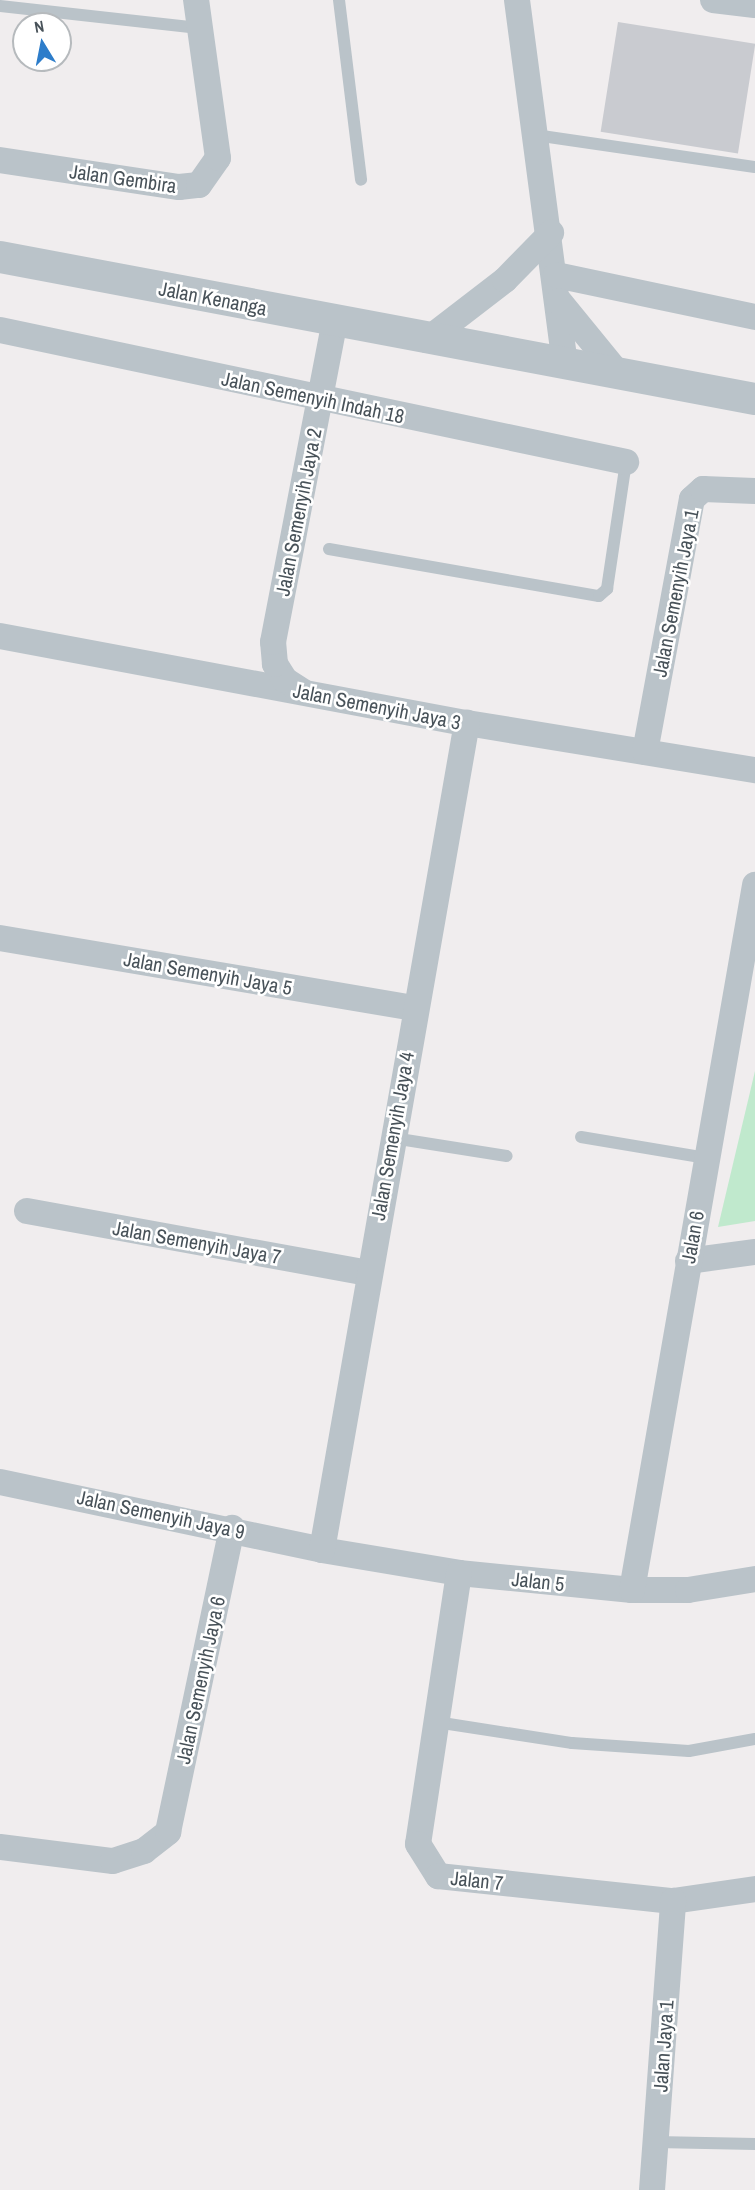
<!DOCTYPE html>
<html>
<head>
<meta charset="utf-8">
<style>
	body { margin:0 }
	#map { position:relative; width:755px; height:2190px; overflow:hidden; background:#f0edee; font-family:"Archivo Narrow",sans-serif }
	div>[style] { position:absolute }
	.green>* { inset:0; background:#c0e9cd }
	.building>* { inset:0; background:#c9cbd0; transform-origin:0 0 }
	.service>* { height:12px; margin:-6px; padding:0 6px; transform-origin:6px; border-radius:6px; background:#bac3c9 }
	.minor>* { height:26px; margin:-13px; padding:0 13px; transform-origin:13px; border-radius:13px; background:#bac3c9 }
	.tertiary>* { height:32px; margin:-16px; padding:0 16px; transform-origin:16px; border-radius:16px; background:#bac3c9 }
	span { translate:-50% -50%; white-space:nowrap; text-align:center; line-height:1.15; -webkit-text-stroke:5px #fff; paint-order:stroke }
	.street-label { font-size:20px; color:#485259 }
	.north { position:absolute; left:12px; top:12px; width:60px; height:60px; box-sizing:border-box; background:#fff; border:2px solid #b6babd; border-radius:50%; rotate:350deg; font-size:16px; font-weight:700; line-height:24px; text-align:center; color:#485259 }
	.north::after { content:''; display:block; margin:auto; width:21px; height:27px; background:#2d7dca; clip-path:polygon(50% 0,100% 100%,50% 72%,0 100%) }
</style>
</head>
<body>
<div id="map">
	<div class="green">
		<i style="clip-path:polygon(755px 1071px,755px 1221px,718px 1227px)"></i>
	</div>
	<div class="building">
		<i style="left:618px;top:22px;width:139px;height:111px;rotate:9deg"></i>
	</div>
	<div class="service">
		<i style="left:339px;top:0;width:181px;rotate:83deg"></i>
		<i style="left:0;top:6px;width:200px;rotate:6.3deg"></i>
		<i style="left:535px;top:135px;width:222px;rotate:8.3deg"></i>
		<i style="left:329px;top:549px;width:274px;rotate:9.9deg"></i>
		<i style="left:599px;top:596px;width:11px;rotate:-41deg"></i>
		<i style="left:607px;top:589px;width:128px;rotate:-81.5deg"></i>
		<i style="left:581px;top:1137px;width:127px;rotate:9.5deg"></i>
		<i style="left:393px;top:1138px;width:115px;rotate:9deg"></i>
		<i style="left:436px;top:1722px;width:138px;rotate:8.8deg"></i>
		<i style="left:572px;top:1743px;width:117px;rotate:3.9deg"></i>
		<i style="left:689px;top:1751px;width:67px;rotate:-10.3deg"></i>
		<i style="left:656px;top:2142px;width:99px;rotate:1.2deg"></i>
	</div>
	<div class="minor">
		<i style="left:517px;top:0;width:368px;rotate:82.5deg"></i>
		<i style="left:713px;top:0;width:42px;rotate:6.8deg"></i>
		<i style="left:0;top:160px;width:181px;rotate:8.6deg"></i>
		<i style="left:179px;top:187px;width:20px;rotate:-6deg"></i>
		<i style="left:199px;top:185px;width:33px;rotate:-55deg"></i>
		<i style="left:218px;top:158px;width:160px;rotate:-97.9deg"></i>
		<i style="left:556px;top:275px;width:203px;rotate:11.9deg"></i>
		<i style="left:559px;top:301px;width:92px;rotate:50.8deg"></i>
		<i style="left:0;top:330px;width:640px;rotate:11.91deg"></i>
		<i style="left:427px;top:340px;width:98px;rotate:-37.6deg"></i>
		<i style="left:505px;top:280px;width:66px;rotate:-45.6deg"></i>
		<i style="left:0;top:636px;width:475px;rotate:10.6deg"></i>
		<i style="left:467px;top:723px;width:292px;rotate:9.3deg"></i>
		<i style="left:302px;top:691px;width:20px;rotate:-147deg"></i>
		<i style="left:285px;top:680px;width:19px;rotate:-122deg"></i>
		<i style="left:275px;top:664px;width:22px;rotate:-95deg"></i>
		<i style="left:273px;top:642px;width:327px;rotate:-79.1deg"></i>
		<i style="left:645px;top:752px;width:257px;rotate:-79.5deg"></i>
		<i style="left:692px;top:499px;width:15px;rotate:-42deg"></i>
		<i style="left:703px;top:489px;width:52px;rotate:2.2deg"></i>
		<i style="left:0;top:938px;width:421px;rotate:9.6deg"></i>
		<i style="left:27px;top:1211px;width:346px;rotate:10.3deg"></i>
		<i style="left:688px;top:1261px;width:68px;rotate:-7.7deg"></i>
		<i style="left:0;top:1482px;width:329px;rotate:11.9deg"></i>
		<i style="left:322px;top:1550px;width:139px;rotate:9.5deg"></i>
		<i style="left:459px;top:1573px;width:174px;rotate:5.6deg"></i>
		<i style="left:632px;top:1590px;width:56px"></i>
		<i style="left:688px;top:1590px;width:68px;rotate:-9.3deg"></i>
		<i style="left:322px;top:1550px;width:840px;rotate:-80.06deg"></i>
		<i style="left:459px;top:1573px;width:274px;rotate:98.6deg"></i>
		<i style="left:418px;top:1844px;width:38px;rotate:58deg"></i>
		<i style="left:438px;top:1876px;width:236px;rotate:6.1deg"></i>
		<i style="left:673px;top:1901px;width:83px;rotate:-8.3deg"></i>
		<i style="left:632px;top:1590px;width:716px;rotate:-80.1deg"></i>
		<i style="left:0;top:1847px;width:114px;rotate:7.1deg"></i>
		<i style="left:113px;top:1861px;width:33px;rotate:-18deg"></i>
		<i style="left:144px;top:1851px;width:31px;rotate:-38deg"></i>
		<i style="left:168px;top:1832px;width:311px;rotate:-78.1deg"></i>
		<i style="left:652px;top:2190px;width:290px;rotate:-85.8deg"></i>
	</div>
	<div class="tertiary">
		<i style="left:0;top:257px;width:768px;rotate:10.65deg"></i>
	</div>
	<div class="street-label">
		<span style="left:123px;top:178px;rotate:8deg">Jalan Gembira</span>
		<span style="left:213px;top:298px;rotate:11deg">Jalan Kenanga</span>
		<span style="left:313px;top:397px;rotate:12deg">Jalan Semenyih Indah 18</span>
		<span style="left:298px;top:512px;rotate:-79deg">Jalan Semenyih Jaya 2</span>
		<span style="left:675px;top:593px;rotate:-79deg">Jalan Semenyih Jaya 1</span>
		<span style="left:377px;top:706px;rotate:11deg">Jalan Semenyih Jaya 3</span>
		<span style="left:208px;top:973px;rotate:10deg">Jalan Semenyih Jaya 5</span>
		<span style="left:392px;top:1136px;rotate:-80deg">Jalan Semenyih Jaya 4</span>
		<span style="left:692px;top:1237px;rotate:-80deg">Jalan 6</span>
		<span style="left:197px;top:1242px;rotate:10deg">Jalan Semenyih Jaya 7</span>
		<span style="left:161px;top:1514px;rotate:12deg">Jalan Semenyih Jaya 9</span>
		<span style="left:538px;top:1581px;rotate:6deg">Jalan 5</span>
		<span style="left:200px;top:1680px;rotate:-78deg">Jalan Semenyih Jaya 6</span>
		<span style="left:477px;top:1880px;rotate:6deg">Jalan 7</span>
		<span style="left:663px;top:2046px;rotate:-86deg">Jalan Jaya 1</span>
	</div>
	<div class="north">N</div>
</div>
</body>
</html>
